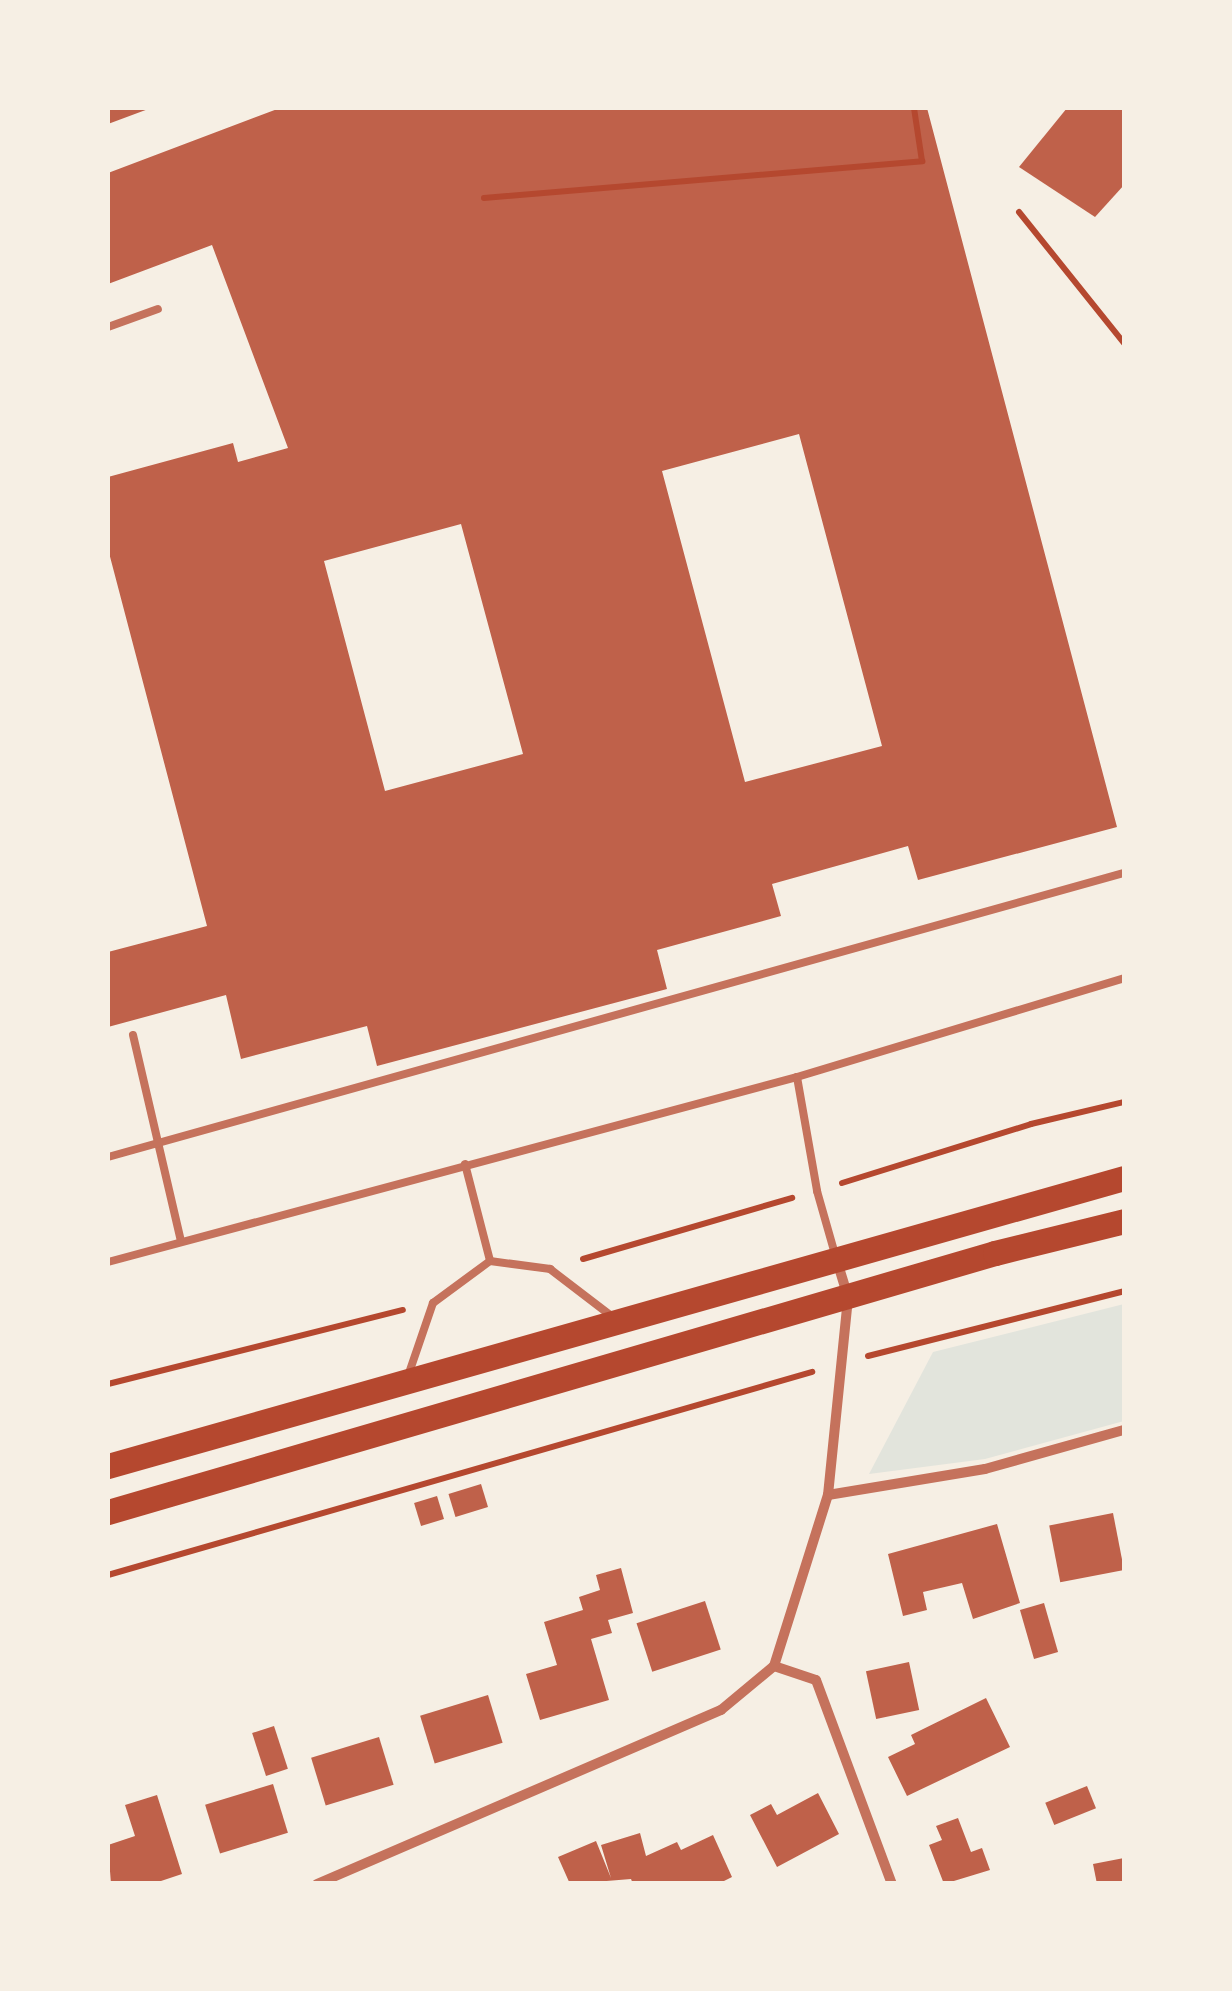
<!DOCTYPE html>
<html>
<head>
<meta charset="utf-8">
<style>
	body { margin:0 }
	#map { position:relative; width:1232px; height:1991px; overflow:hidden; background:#f6efe4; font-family:"Sofia Sans Condensed",sans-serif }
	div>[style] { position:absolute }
	.green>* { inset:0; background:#e2e4dc }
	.building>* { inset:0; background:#bf614a; transform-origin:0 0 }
	.path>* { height:6px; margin:-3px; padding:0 3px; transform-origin:3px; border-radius:3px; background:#b5482f }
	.service>* { height:8px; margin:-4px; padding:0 4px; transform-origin:4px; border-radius:4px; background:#c5725c }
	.minor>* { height:10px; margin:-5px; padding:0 5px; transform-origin:5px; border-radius:5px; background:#c5725c }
	.primary>* { height:25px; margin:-12.5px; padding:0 12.5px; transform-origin:12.5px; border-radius:12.5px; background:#b5482f }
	span { translate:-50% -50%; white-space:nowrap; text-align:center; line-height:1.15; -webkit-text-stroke:9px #f6efe4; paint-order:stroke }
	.frame { position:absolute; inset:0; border:110px solid #f6efe4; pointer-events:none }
</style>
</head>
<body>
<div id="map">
	<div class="green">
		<i style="clip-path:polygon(1124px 1304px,1124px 1421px,985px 1459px,869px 1474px,933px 1352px)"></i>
	</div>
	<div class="building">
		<i style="clip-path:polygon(108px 108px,151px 108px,108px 124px)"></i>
		<i style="clip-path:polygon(evenodd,280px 108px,927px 108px,1117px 827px,918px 880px,908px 846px,772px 884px,781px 916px,657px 950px,667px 989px,377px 1066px,367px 1026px,241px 1059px,226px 995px,108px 1027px,108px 952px,207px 926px,108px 549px,108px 477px,233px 443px,238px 462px,288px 448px,212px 245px,108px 284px,108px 173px,280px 108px,799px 434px,882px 746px,745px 782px,662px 471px,799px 434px,280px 108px,461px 524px,523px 754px,385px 791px,324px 561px,461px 524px)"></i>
		<i style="clip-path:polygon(1067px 108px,1124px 108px,1124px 185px,1095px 217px,1019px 167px)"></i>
		<i style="left:481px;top:1484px;width:24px;height:34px;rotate:73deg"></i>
		<i style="left:437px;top:1496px;width:24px;height:24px;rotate:73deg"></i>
		<i style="left:1113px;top:1513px;width:58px;height:65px;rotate:79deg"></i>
		<i style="clip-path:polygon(997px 1524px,1020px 1603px,973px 1619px,962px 1583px,923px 1592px,927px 1610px,903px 1616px,888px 1554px)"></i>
		<i style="clip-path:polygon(621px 1568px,633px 1613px,608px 1620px,612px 1633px,591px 1639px,609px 1700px,540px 1720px,526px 1674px,557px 1665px,544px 1622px,583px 1610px,579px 1597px,600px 1590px,596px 1575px)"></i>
		<i style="left:705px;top:1601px;width:51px;height:72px;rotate:72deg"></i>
		<i style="left:1044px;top:1603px;width:51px;height:25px;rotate:74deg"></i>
		<i style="left:909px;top:1662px;width:49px;height:44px;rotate:78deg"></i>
		<i style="left:488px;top:1695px;width:50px;height:71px;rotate:73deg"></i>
		<i style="clip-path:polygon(986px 1698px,1010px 1747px,907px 1796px,888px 1757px,915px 1744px,911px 1735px)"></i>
		<i style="left:274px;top:1726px;width:45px;height:23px;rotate:72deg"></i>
		<i style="left:379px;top:1737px;width:50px;height:71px;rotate:73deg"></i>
		<i style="left:273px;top:1784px;width:51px;height:71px;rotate:73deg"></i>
		<i style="left:1087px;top:1786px;width:24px;height:45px;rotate:68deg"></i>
		<i style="clip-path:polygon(818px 1793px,839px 1834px,777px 1867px,750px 1815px,771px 1804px,777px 1815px)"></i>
		<i style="clip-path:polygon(157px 1795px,182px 1874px,152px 1884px,111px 1884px,108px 1845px,135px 1836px,125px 1805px)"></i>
		<i style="clip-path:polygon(958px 1818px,971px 1852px,982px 1848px,990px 1870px,944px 1884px,929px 1845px,942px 1840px,936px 1826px)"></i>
		<i style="clip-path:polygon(640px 1833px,646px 1856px,677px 1842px,681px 1850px,713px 1835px,732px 1877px,718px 1884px,633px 1884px,631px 1879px,570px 1884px,558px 1857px,596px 1841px,611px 1878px,601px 1845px)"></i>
		<i style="clip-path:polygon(1124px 1858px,1124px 1884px,1097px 1884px,1093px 1864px)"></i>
	</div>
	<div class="path">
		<i style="left:484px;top:198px;width:440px;rotate:-4.8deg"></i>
		<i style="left:922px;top:161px;width:54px;rotate:-98.6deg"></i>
		<i style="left:1019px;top:212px;width:168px;rotate:51.3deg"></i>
		<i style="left:842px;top:1183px;width:198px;rotate:-17.3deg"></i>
		<i style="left:1031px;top:1124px;width:96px;rotate:-13.3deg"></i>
		<i style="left:583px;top:1259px;width:218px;rotate:-16.3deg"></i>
		<i style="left:868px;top:1356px;width:264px;rotate:-14.2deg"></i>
		<i style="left:108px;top:1384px;width:304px;rotate:-14.1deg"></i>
		<i style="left:108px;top:1575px;width:733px;rotate:-16.09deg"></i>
	</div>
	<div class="service">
		<i style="left:108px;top:327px;width:53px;rotate:-19.8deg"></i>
		<i style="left:133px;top:1035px;width:212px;rotate:76.9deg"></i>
		<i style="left:797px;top:1077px;width:116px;rotate:80deg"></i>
		<i style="left:817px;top:1191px;width:66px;rotate:74.1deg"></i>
		<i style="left:108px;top:1157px;width:1055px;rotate:-15.62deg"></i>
		<i style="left:465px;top:1164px;width:100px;rotate:75.5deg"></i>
		<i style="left:108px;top:1262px;width:713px;rotate:-15.03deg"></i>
		<i style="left:797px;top:1077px;width:342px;rotate:-16.8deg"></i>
		<i style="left:409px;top:1373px;width:74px;rotate:-71.1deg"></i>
		<i style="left:433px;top:1303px;width:71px;rotate:-36.4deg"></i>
		<i style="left:490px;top:1261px;width:61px;rotate:7.6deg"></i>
		<i style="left:550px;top:1269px;width:81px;rotate:37.4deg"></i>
	</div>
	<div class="minor">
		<i style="left:828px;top:1495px;width:159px;rotate:-9.4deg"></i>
		<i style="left:985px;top:1469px;width:144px;rotate:-15.7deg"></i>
		<i style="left:774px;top:1666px;width:44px;rotate:18.4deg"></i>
		<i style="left:816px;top:1680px;width:218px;rotate:69.6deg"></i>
		<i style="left:317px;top:1884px;width:440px;rotate:-23.3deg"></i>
		<i style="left:721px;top:1710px;width:69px;rotate:-39.7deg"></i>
		<i style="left:774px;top:1666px;width:179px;rotate:-72.5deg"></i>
		<i style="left:828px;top:1495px;width:199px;rotate:-84.2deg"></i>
		<i style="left:848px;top:1297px;width:37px;rotate:-107deg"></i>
	</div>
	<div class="primary">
		<i style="left:108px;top:1466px;width:1056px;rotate:-15.83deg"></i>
		<i style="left:108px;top:1512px;width:924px;rotate:-16.28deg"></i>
		<i style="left:995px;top:1253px;width:133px;rotate:-13.9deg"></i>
	</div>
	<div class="frame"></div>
</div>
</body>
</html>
